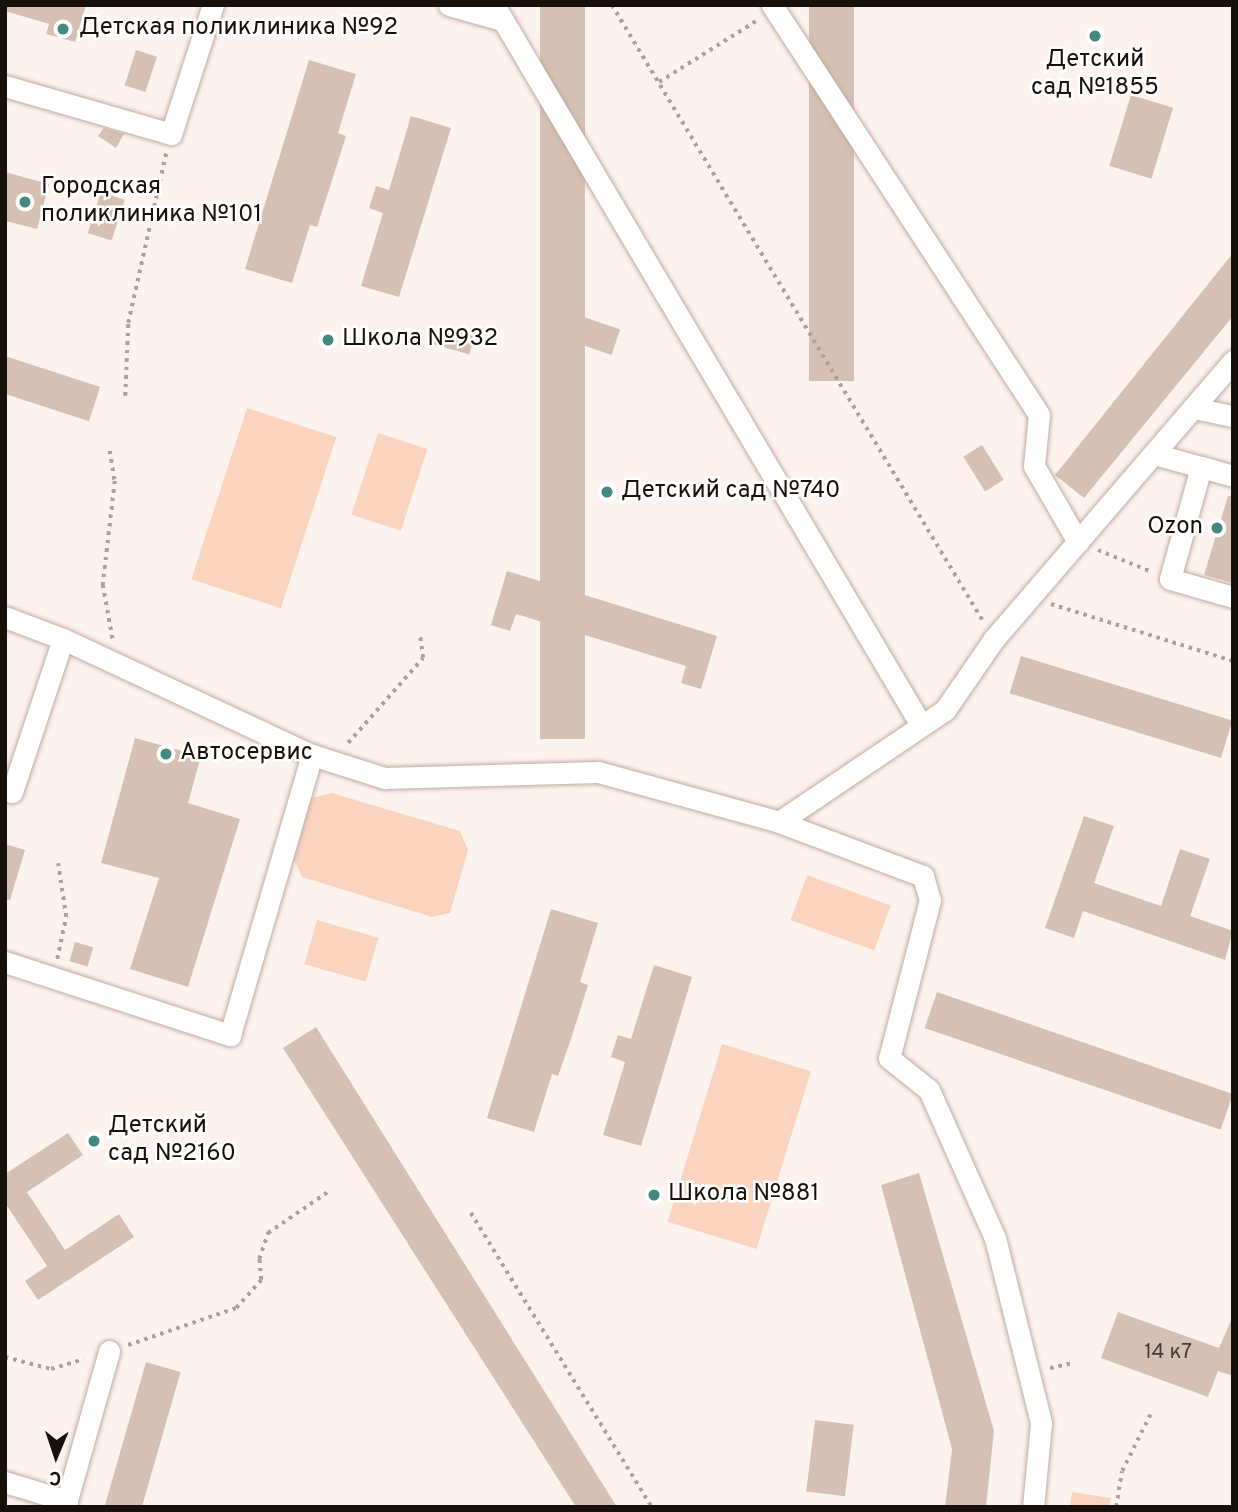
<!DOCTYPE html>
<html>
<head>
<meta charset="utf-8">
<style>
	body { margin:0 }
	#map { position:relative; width:1238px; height:1512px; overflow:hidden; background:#fdf3ee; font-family:Overpass,sans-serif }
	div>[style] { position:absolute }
	.green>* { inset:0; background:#fbd4c0; transform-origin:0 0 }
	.building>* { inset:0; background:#d6c0b4; transform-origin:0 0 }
	.path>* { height:3.5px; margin-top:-1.75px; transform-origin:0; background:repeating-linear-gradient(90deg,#aba29d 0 3.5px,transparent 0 8.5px) }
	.roads { filter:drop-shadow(0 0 2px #c2aca0) drop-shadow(0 0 2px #c2aca0) }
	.minor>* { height:21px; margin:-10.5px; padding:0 10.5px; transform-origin:10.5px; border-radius:10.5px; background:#fff }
	.dots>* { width:19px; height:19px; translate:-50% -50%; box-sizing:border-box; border:4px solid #fff; border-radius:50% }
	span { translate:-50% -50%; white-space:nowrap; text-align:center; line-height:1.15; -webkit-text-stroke:5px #fff; paint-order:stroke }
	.number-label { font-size:21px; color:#473c35 }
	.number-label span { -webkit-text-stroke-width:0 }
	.poi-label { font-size:24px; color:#17100b }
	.left { translate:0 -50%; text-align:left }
	.right { translate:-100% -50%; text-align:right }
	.frame { position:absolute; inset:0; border:7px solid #17100b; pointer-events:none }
	.north { position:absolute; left:21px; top:1421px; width:70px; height:70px; -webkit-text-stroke:5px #fff; paint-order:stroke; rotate:182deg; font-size:19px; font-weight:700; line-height:28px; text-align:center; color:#17100b }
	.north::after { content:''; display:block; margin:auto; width:24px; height:32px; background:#17100b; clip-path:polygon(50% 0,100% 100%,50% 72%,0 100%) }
</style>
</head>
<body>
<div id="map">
	<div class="green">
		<i style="left:247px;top:408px;width:94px;height:180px;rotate:18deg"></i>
		<i style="left:378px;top:433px;width:52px;height:86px;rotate:18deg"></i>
		<i style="clip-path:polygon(332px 793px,460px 831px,468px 850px,450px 913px,432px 917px,302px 877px,294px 860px,311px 798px)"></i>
		<i style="left:807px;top:875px;width:89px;height:48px;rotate:20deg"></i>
		<i style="left:317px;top:920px;width:64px;height:46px;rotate:16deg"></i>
		<i style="left:722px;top:1044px;width:93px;height:186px;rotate:17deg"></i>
		<i style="clip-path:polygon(1072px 1492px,1111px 1498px,1109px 1507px,1070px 1507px)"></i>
	</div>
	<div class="building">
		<i style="clip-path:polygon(5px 5px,86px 5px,75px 42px,46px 34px,49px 24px,5px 11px)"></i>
		<i style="left:540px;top:5px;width:45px;height:734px"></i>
		<i style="left:809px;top:5px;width:45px;height:376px"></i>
		<i style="left:136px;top:50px;width:22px;height:37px;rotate:18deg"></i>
		<i style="clip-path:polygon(309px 60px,356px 74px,338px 133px,346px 136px,329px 190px,317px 227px,310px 225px,292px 283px,245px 269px)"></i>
		<i style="left:1131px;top:95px;width:44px;height:74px;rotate:17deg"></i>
		<i style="clip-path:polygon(411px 116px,451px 128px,399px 297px,361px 286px,383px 213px,369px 208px,376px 186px,389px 190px)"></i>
		<i style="clip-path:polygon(104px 128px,124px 134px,116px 148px,98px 136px)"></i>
		<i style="clip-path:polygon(5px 172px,49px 184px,37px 229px,5px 221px)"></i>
		<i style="left:101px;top:192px;width:25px;height:43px;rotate:18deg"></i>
		<i style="clip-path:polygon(1233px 253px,1233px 316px,1084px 498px,1055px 475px)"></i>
		<i style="left:555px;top:307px;width:69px;height:27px;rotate:19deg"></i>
		<i style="left:439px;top:326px;width:37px;height:19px;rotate:16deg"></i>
		<i style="left:5px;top:356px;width:100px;height:36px;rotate:18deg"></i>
		<i style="left:982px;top:445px;width:41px;height:22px;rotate:58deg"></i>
		<i style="clip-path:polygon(1228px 496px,1233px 496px,1233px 583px,1204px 575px)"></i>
		<i style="clip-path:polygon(507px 571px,717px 636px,701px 689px,681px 683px,686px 666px,516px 614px,510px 631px,491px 625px)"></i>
		<i style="left:1021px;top:656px;width:221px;height:39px;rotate:17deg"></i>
		<i style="clip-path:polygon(135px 738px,201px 756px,188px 803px,240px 819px,188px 987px,130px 969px,159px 878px,101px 863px)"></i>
		<i style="clip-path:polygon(1084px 816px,1114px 826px,1094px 883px,1161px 906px,1180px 849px,1210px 859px,1190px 916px,1233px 931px,1225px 960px,1083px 911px,1074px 938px,1045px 928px)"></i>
		<i style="clip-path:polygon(5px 844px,25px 850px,10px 900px,5px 900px)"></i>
		<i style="clip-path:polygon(551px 909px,598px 923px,580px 982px,588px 985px,571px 1039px,558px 1076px,552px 1074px,534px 1132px,487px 1118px)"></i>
		<i style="left:75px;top:942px;width:19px;height:20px;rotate:16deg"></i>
		<i style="clip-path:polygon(654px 965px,692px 977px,641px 1146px,603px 1135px,625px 1062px,611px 1057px,618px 1035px,631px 1039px)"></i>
		<i style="left:937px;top:992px;width:313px;height:38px;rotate:19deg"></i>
		<i style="clip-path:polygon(316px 1027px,617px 1507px,576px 1507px,283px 1048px)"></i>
		<i style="clip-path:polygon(68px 1133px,83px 1155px,27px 1192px,65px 1250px,119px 1214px,134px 1237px,38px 1300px,25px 1281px,47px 1266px,5px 1203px,5px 1174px)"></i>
		<i style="clip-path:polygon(919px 1173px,994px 1431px,986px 1507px,945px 1507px,952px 1449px,881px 1185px)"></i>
		<i style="clip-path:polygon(1118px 1312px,1219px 1348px,1233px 1316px,1233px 1376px,1218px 1371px,1208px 1397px,1101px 1358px)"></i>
		<i style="left:146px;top:1362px;width:36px;height:151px;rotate:16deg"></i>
		<i style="left:815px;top:1420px;width:39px;height:72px;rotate:7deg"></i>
	</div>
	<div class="path">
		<i style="left:612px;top:5px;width:719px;rotate:58.94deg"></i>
		<i style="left:659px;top:82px;width:117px;rotate:-32.1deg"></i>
		<i style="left:125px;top:396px;width:73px;rotate:-87.6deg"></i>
		<i style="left:128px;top:323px;width:174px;rotate:-77.4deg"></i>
		<i style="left:110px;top:451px;width:30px;rotate:81deg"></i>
		<i style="left:115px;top:481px;width:105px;rotate:96.6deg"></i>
		<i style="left:103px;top:585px;width:56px;rotate:79.7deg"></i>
		<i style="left:1098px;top:550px;width:58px;rotate:22.2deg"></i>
		<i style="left:1051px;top:604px;width:191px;rotate:17.4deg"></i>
		<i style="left:348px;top:743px;width:113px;rotate:-48.6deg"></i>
		<i style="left:423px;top:658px;width:21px;rotate:-98deg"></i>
		<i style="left:57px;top:959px;width:43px;rotate:-77.9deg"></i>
		<i style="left:66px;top:917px;width:54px;rotate:-98.6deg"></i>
		<i style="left:471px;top:1213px;width:345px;rotate:58.4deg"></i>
		<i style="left:128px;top:1345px;width:114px;rotate:-18.9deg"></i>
		<i style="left:236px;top:1308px;width:38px;rotate:-48deg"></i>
		<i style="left:261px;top:1280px;width:21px;rotate:-95deg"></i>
		<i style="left:259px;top:1259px;width:28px;rotate:-71deg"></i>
		<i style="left:268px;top:1233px;width:74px;rotate:-34.5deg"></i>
		<i style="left:5px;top:1357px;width:48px;rotate:14.6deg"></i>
		<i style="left:51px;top:1369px;width:34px;rotate:-17deg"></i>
		<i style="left:1050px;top:1368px;width:25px;rotate:-12deg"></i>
		<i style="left:1116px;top:1507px;width:36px;rotate:-81deg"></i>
		<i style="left:1122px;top:1471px;width:65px;rotate:-63.4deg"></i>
	</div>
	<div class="roads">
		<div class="minor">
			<i style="left:449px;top:5px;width:55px;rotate:15.8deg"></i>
			<i style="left:494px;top:5px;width:837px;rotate:59.33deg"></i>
			<i style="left:772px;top:5px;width:489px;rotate:56.9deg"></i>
			<i style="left:1039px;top:415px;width:51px;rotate:95.6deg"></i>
			<i style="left:1034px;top:466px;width:88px;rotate:59.9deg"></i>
			<i style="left:5px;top:86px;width:173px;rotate:16.1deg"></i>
			<i style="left:171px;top:134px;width:136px;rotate:-72deg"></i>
			<i style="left:1194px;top:408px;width:40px;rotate:12deg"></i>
			<i style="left:1154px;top:454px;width:49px;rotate:15.5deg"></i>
			<i style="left:1233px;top:476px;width:33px;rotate:-164deg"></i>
			<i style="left:1201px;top:467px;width:116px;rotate:105.5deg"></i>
			<i style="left:1170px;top:579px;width:66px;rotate:15.9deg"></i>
			<i style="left:5px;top:617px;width:62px;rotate:20.8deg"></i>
			<i style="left:63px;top:639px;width:275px;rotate:25deg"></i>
			<i style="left:312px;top:755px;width:76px;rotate:17.7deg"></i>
			<i style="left:384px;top:778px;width:214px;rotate:-1.6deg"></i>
			<i style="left:598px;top:772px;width:188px;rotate:15.4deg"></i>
			<i style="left:779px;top:822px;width:154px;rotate:20.6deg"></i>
			<i style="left:923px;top:876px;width:25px;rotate:74deg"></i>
			<i style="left:930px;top:900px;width:163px;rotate:104.5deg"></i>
			<i style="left:889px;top:1058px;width:51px;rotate:38.7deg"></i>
			<i style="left:929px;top:1090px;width:162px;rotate:66deg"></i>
			<i style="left:995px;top:1238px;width:191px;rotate:76deg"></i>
			<i style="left:1041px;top:1423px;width:84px;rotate:95.4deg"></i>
			<i style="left:5px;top:790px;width:7px;rotate:16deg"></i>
			<i style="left:12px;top:792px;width:161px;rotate:-71.6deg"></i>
			<i style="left:779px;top:822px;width:200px;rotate:-34deg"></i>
			<i style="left:945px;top:710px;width:86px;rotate:-55.4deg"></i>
			<i style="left:994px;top:639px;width:367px;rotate:-49.3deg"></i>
			<i style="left:5px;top:962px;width:237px;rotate:18deg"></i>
			<i style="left:230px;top:1035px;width:292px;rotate:-73.7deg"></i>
			<i style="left:5px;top:1482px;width:65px;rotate:17deg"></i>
			<i style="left:65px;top:1507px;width:162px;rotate:-74.2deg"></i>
		</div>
	</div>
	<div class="dots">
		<i style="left:63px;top:29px;background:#44897f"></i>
		<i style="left:1095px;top:36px;background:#44897f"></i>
		<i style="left:25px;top:202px;background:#44897f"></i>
		<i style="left:328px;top:340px;background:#44897f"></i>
		<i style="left:607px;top:492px;background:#44897f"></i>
		<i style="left:1217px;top:528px;background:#44897f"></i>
		<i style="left:166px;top:754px;background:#44897f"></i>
		<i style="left:94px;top:1141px;background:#44897f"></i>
		<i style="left:654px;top:1195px;background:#44897f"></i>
	</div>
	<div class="number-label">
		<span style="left:1168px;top:1353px">14 к7</span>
	</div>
	<div class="poi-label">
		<span class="left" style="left:79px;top:29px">Детская поликлиника №92</span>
		<span style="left:1095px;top:75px">Детский<br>сад №1855</span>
		<span class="left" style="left:41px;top:202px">Городская<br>поликлиника №101</span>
		<span class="left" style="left:342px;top:340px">Школа №932</span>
		<span class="left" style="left:621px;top:492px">Детский сад №740</span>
		<span class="right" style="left:1203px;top:528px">Ozon</span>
		<span class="left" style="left:180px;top:754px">Автосервис</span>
		<span class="left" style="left:108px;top:1141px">Детский<br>сад №2160</span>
		<span class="left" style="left:668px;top:1195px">Школа №881</span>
	</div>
	<div class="frame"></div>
	<div class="north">С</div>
</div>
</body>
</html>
